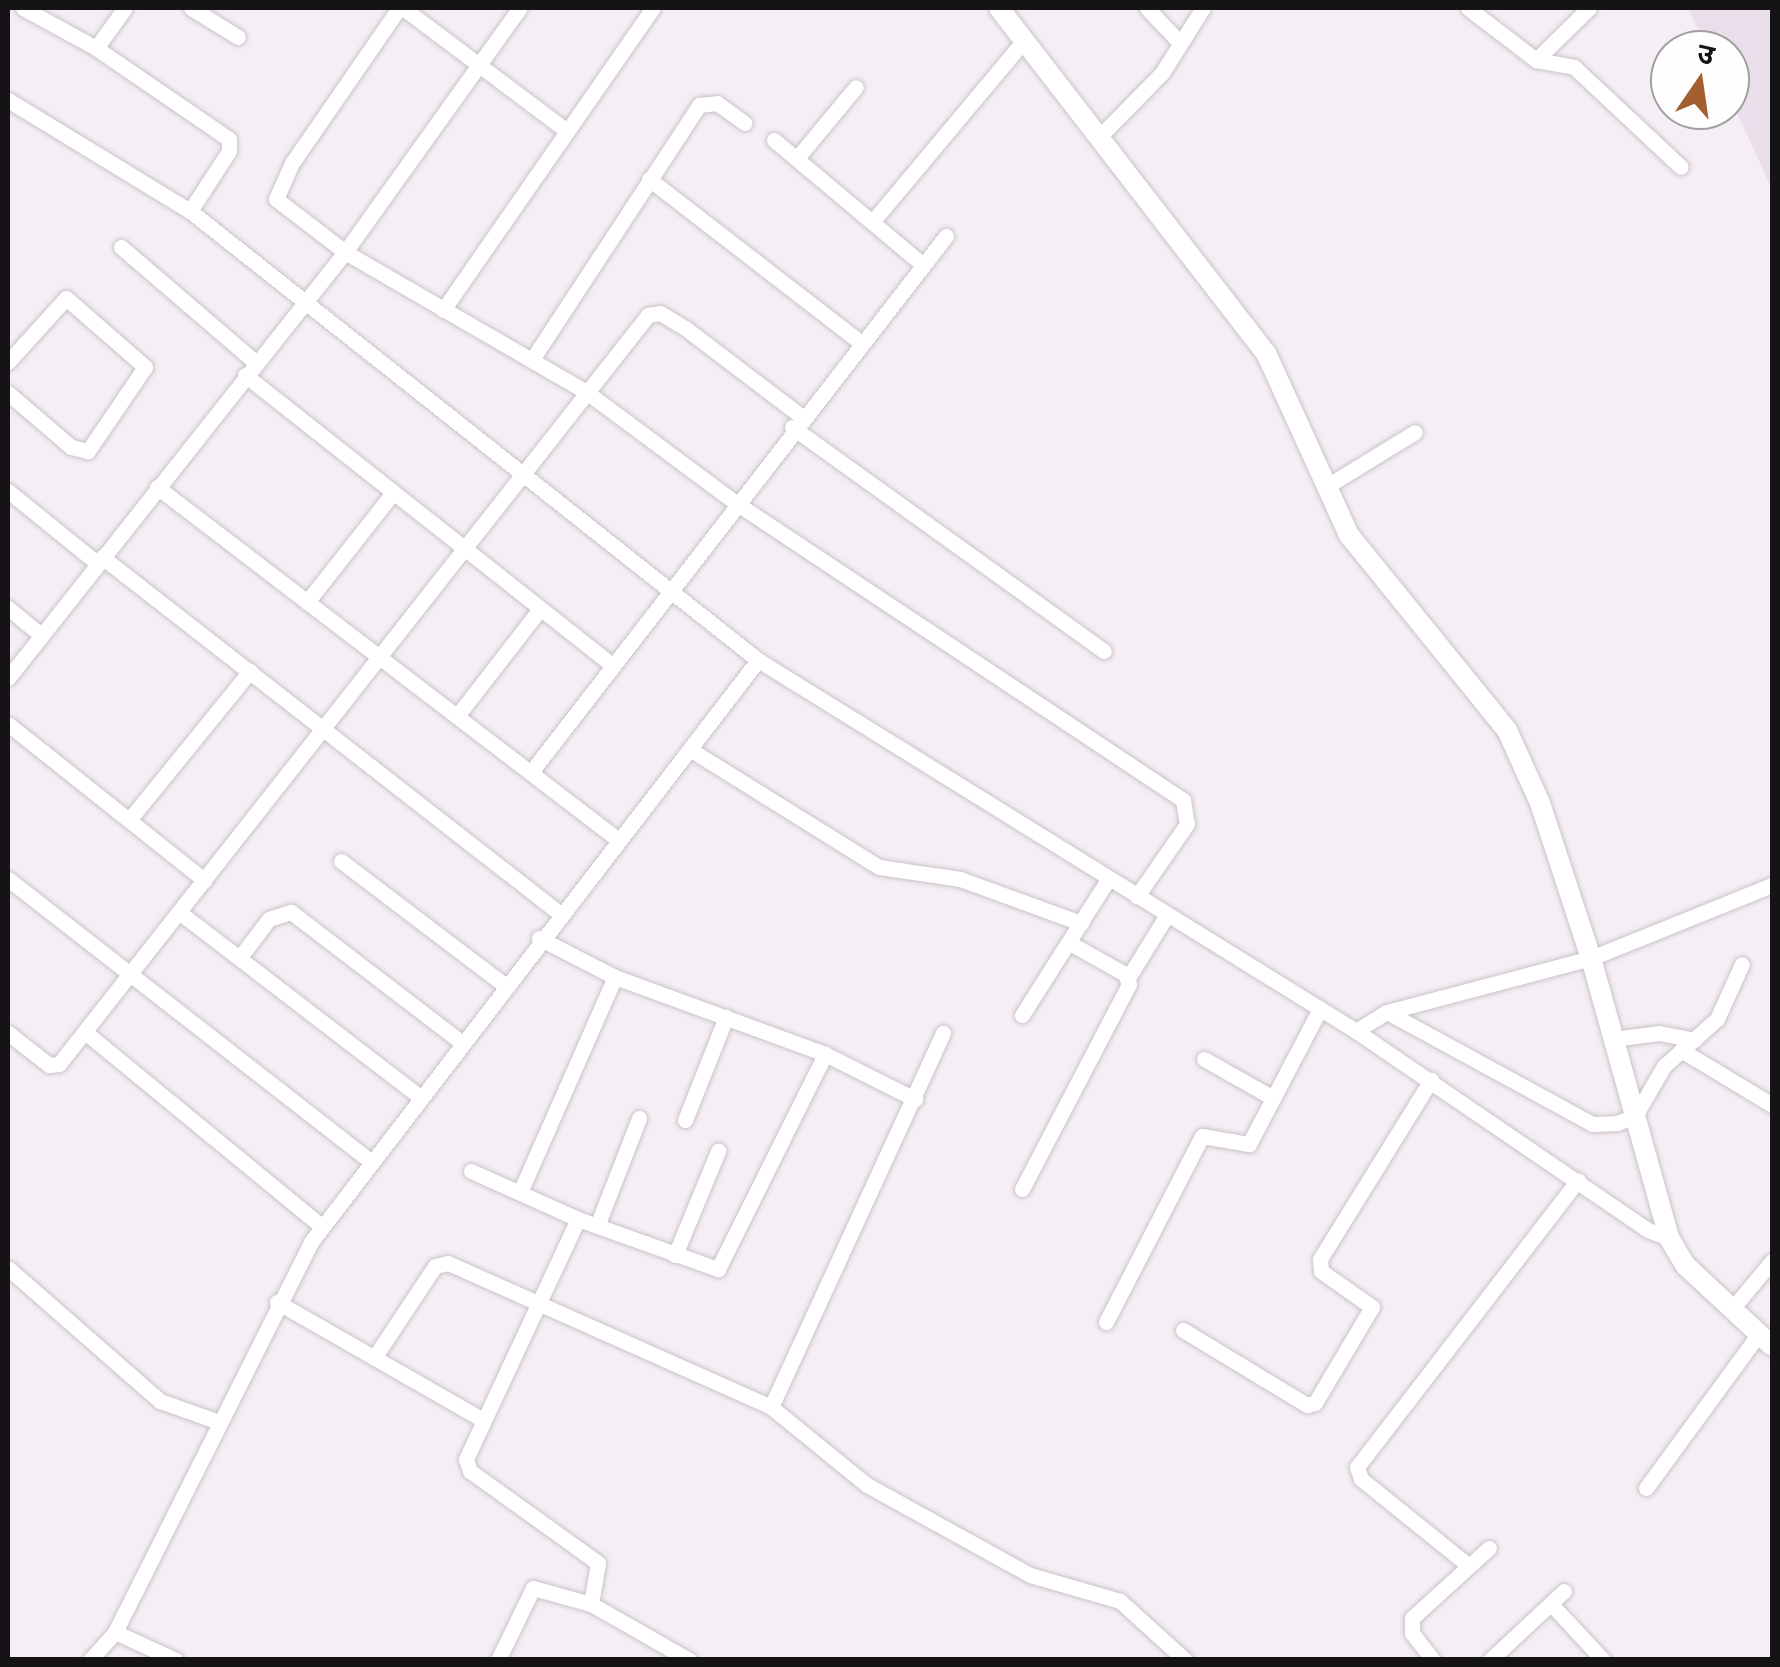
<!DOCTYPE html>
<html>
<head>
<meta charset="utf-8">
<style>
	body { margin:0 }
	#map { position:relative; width:1780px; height:1667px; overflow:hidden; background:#f5eef5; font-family:Commissioner,"Noto Sans Devanagari",sans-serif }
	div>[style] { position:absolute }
	.built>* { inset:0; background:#eadeea }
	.roads { filter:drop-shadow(0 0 2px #c9c3c9) drop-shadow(0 0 2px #c9c3c9) }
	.minor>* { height:15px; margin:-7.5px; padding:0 7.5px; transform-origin:7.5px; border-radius:7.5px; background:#fff }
	.tertiary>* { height:20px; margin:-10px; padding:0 10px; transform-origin:10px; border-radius:10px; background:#fff }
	span { translate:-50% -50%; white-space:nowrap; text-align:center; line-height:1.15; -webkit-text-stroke:8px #fefefe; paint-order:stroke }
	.frame { position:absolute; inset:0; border:10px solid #151315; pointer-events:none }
	.north { position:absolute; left:1650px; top:30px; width:100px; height:100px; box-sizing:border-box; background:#fefefe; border:2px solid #a1a0a1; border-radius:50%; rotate:13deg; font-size:28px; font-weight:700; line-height:40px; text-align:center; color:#151315 }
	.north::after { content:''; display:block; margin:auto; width:35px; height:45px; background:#a35f30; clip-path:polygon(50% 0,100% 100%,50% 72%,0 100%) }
</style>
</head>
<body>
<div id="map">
	<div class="built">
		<i style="clip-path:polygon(1688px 8px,1772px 8px,1772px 189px,1730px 98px,1730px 50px,1708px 50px)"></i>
	</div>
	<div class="roads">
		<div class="minor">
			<i style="left:23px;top:8px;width:83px;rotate:28.7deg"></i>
			<i style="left:96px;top:48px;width:161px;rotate:34.4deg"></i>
			<i style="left:229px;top:139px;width:12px;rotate:90deg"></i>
			<i style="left:229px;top:151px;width:72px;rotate:123deg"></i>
			<i style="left:191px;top:8px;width:55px;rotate:31.7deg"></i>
			<i style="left:399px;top:8px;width:188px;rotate:124.6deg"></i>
			<i style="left:292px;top:163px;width:39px;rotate:114deg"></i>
			<i style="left:276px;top:199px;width:87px;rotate:37.5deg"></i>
			<i style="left:345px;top:252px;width:277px;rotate:30.1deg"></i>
			<i style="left:585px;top:391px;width:188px;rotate:36.6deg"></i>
			<i style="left:736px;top:503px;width:537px;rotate:33.6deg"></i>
			<i style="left:1183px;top:800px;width:24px;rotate:81deg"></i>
			<i style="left:1187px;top:824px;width:88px;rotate:124.8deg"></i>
			<i style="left:403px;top:8px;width:205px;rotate:36.9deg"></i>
			<i style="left:1147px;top:8px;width:48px;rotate:46.7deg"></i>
			<i style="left:1468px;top:8px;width:86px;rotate:37.4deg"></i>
			<i style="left:1536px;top:60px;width:39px;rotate:10deg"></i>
			<i style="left:1574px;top:67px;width:146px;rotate:43.1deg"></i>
			<i style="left:96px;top:48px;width:49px;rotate:-54.1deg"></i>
			<i style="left:1536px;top:60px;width:74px;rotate:-44.5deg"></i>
			<i style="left:8px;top:100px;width:213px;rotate:31.4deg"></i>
			<i style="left:190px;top:211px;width:724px;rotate:38.33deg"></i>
			<i style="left:758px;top:660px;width:704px;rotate:31.82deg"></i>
			<i style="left:1356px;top:1031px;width:353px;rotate:34.3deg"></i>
			<i style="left:1648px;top:1230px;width:22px;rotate:21deg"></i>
			<i style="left:1103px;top:133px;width:84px;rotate:-45.5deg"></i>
			<i style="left:1162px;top:73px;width:77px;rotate:-57.8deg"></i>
			<i style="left:774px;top:140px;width:193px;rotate:40deg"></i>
			<i style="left:797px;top:158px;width:92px;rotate:-50.3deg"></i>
			<i style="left:649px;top:179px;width:267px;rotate:37.7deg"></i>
			<i style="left:873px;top:221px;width:237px;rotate:-50.1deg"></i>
			<i style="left:121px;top:247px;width:177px;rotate:40.6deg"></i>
			<i style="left:443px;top:310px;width:368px;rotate:-55.2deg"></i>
			<i style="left:533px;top:358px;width:303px;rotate:-56.7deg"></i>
			<i style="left:699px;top:105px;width:18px;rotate:-6deg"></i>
			<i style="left:717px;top:103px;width:34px;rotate:36deg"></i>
			<i style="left:8px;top:362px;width:86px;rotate:-47.8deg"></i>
			<i style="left:66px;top:298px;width:105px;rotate:41.1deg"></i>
			<i style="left:145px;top:367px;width:102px;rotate:124.2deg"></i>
			<i style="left:88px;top:451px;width:17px;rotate:-167deg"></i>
			<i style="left:71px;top:447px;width:83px;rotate:-139.4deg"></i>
			<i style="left:245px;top:375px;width:466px;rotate:38.3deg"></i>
			<i style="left:792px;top:427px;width:384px;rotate:35.7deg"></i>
			<i style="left:1327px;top:486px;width:103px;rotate:-31.5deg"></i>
			<i style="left:157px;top:487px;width:579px;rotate:37.42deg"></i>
			<i style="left:8px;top:491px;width:114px;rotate:39deg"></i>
			<i style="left:102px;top:557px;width:578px;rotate:37.9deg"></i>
			<i style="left:307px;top:602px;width:137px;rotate:-51.8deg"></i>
			<i style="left:8px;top:608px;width:43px;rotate:39.3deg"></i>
			<i style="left:8px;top:678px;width:543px;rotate:-51.65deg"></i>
			<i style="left:345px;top:252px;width:300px;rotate:-54.4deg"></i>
			<i style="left:457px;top:716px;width:135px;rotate:-52.2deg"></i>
			<i style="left:8px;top:724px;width:251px;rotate:38.5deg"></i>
			<i style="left:691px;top:750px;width:221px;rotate:31.9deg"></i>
			<i style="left:879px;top:867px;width:82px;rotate:8.4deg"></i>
			<i style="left:960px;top:879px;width:129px;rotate:20deg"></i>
			<i style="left:531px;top:772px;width:678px;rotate:-52.25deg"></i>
			<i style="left:129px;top:820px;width:192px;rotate:-50.9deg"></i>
			<i style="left:341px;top:861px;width:203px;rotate:37.2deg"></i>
			<i style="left:8px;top:879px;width:459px;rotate:37.9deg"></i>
			<i style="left:179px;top:912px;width:302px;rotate:37.5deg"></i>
			<i style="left:539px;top:938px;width:85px;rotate:27.2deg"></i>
			<i style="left:615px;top:977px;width:224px;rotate:20.1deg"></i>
			<i style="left:825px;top:1054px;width:101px;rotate:26.6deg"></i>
			<i style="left:240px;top:957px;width:48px;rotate:-52.7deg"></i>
			<i style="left:269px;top:919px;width:23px;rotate:-18deg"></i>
			<i style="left:291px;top:912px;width:213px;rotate:37.4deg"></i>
			<i style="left:1128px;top:978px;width:70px;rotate:-58.3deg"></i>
			<i style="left:1387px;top:1012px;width:234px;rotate:28.6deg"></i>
			<i style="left:1592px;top:1124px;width:25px;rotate:-2deg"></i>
			<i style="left:1617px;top:1123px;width:19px;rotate:-21deg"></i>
			<i style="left:1635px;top:1116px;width:58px;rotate:-59.9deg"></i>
			<i style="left:1664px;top:1066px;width:71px;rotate:-41.6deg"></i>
			<i style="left:1717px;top:1019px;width:60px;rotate:-65.6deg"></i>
			<i style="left:1022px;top:1015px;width:162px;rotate:-57.6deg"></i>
			<i style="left:1356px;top:1031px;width:36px;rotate:-32deg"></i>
			<i style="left:1387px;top:1012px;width:211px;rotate:-14.8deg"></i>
			<i style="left:1591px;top:958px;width:195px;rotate:-22deg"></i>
			<i style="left:85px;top:1032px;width:307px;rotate:39.4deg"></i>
			<i style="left:8px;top:1033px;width:52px;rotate:38deg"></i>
			<i style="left:49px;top:1065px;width:10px;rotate:-6deg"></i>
			<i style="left:59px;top:1064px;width:953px;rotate:-51.82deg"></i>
			<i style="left:648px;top:315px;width:12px;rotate:-9deg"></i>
			<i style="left:660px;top:313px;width:29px;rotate:31deg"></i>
			<i style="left:685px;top:328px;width:146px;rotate:37.2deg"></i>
			<i style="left:1613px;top:1039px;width:46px;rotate:-7.4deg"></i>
			<i style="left:1659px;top:1033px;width:36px;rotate:11deg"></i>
			<i style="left:1681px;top:1050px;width:106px;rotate:31.1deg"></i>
			<i style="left:1204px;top:1059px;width:79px;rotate:29.5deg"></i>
			<i style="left:685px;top:1120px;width:111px;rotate:-68.3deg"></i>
			<i style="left:471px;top:1171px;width:117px;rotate:24.2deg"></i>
			<i style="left:578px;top:1219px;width:149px;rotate:19.7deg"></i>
			<i style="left:718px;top:1269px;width:240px;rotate:-63.5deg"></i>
			<i style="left:1022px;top:1189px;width:231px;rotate:-62.4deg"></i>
			<i style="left:1129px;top:984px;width:11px;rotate:-112deg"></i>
			<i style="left:1125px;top:974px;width:65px;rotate:-150.7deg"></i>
			<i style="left:521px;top:1190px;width:233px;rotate:-66.2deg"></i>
			<i style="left:578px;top:1219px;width:265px;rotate:115deg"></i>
			<i style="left:466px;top:1459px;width:13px;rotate:72deg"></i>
			<i style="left:470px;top:1471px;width:158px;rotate:35.7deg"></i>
			<i style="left:598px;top:1563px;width:42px;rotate:99.7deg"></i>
			<i style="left:597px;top:1226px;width:116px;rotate:-68.7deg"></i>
			<i style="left:675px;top:1255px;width:113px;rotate:-67.5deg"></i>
			<i style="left:8px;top:1268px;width:202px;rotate:41.2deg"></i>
			<i style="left:160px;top:1401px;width:63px;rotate:19.6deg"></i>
			<i style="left:277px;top:1302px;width:235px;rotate:29.8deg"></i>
			<i style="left:1731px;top:1310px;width:64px;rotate:-50.1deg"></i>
			<i style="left:1106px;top:1322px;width:209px;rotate:-62.7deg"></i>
			<i style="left:1202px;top:1136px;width:48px;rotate:9.7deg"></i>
			<i style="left:1249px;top:1144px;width:153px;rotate:-62.3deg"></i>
			<i style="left:1183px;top:1330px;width:145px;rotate:31.2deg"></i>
			<i style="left:1307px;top:1405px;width:8px;rotate:-14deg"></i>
			<i style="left:1315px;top:1403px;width:112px;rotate:-59.3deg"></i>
			<i style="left:1372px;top:1307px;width:62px;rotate:-144.8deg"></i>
			<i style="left:1321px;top:1271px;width:12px;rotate:-95deg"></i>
			<i style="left:1320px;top:1259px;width:211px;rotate:-58.2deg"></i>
			<i style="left:374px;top:1358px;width:110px;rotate:-56.5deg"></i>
			<i style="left:435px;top:1266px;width:13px;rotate:-13deg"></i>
			<i style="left:448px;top:1263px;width:354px;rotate:24deg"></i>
			<i style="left:771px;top:1407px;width:124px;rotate:39.1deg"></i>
			<i style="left:867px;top:1485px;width:186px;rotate:28.9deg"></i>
			<i style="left:1030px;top:1575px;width:94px;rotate:16.1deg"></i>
			<i style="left:1120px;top:1601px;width:88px;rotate:42.2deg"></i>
			<i style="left:771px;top:1407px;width:412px;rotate:-65.3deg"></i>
			<i style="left:1646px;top:1488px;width:190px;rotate:-53.8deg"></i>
			<i style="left:1469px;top:1566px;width:139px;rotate:-141.1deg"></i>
			<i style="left:1361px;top:1479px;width:13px;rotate:-108deg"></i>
			<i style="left:1357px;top:1467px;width:362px;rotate:-52.4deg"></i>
			<i style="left:1551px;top:1604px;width:76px;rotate:47.1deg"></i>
			<i style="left:115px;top:1632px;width:67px;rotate:24.7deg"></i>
			<i style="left:90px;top:1660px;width:38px;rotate:-48deg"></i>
			<i style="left:115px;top:1632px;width:436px;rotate:-63.3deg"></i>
			<i style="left:311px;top:1242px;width:734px;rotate:-52.47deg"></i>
			<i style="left:498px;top:1660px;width:80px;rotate:-64.1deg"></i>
			<i style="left:533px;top:1588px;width:60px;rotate:15.4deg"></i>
			<i style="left:591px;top:1604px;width:113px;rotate:29.7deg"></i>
			<i style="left:1433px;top:1660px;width:34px;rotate:-128deg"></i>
			<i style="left:1412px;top:1633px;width:15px;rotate:-90deg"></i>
			<i style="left:1412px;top:1618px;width:104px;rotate:-42.3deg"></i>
			<i style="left:1490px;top:1660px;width:101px;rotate:-43deg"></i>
		</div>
		<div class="tertiary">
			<i style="left:999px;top:8px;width:436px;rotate:52.3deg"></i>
			<i style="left:1266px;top:353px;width:200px;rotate:65.5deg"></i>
			<i style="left:1349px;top:535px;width:251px;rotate:51deg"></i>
			<i style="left:1507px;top:730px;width:80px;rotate:65.7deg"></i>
			<i style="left:1540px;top:803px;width:163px;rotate:71.8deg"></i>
			<i style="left:1591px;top:958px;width:291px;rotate:74.4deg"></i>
			<i style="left:1669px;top:1238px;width:33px;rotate:59deg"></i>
			<i style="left:1686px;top:1266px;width:117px;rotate:42.9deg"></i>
		</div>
	</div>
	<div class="frame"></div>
	<div class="north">उ</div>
</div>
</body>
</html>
